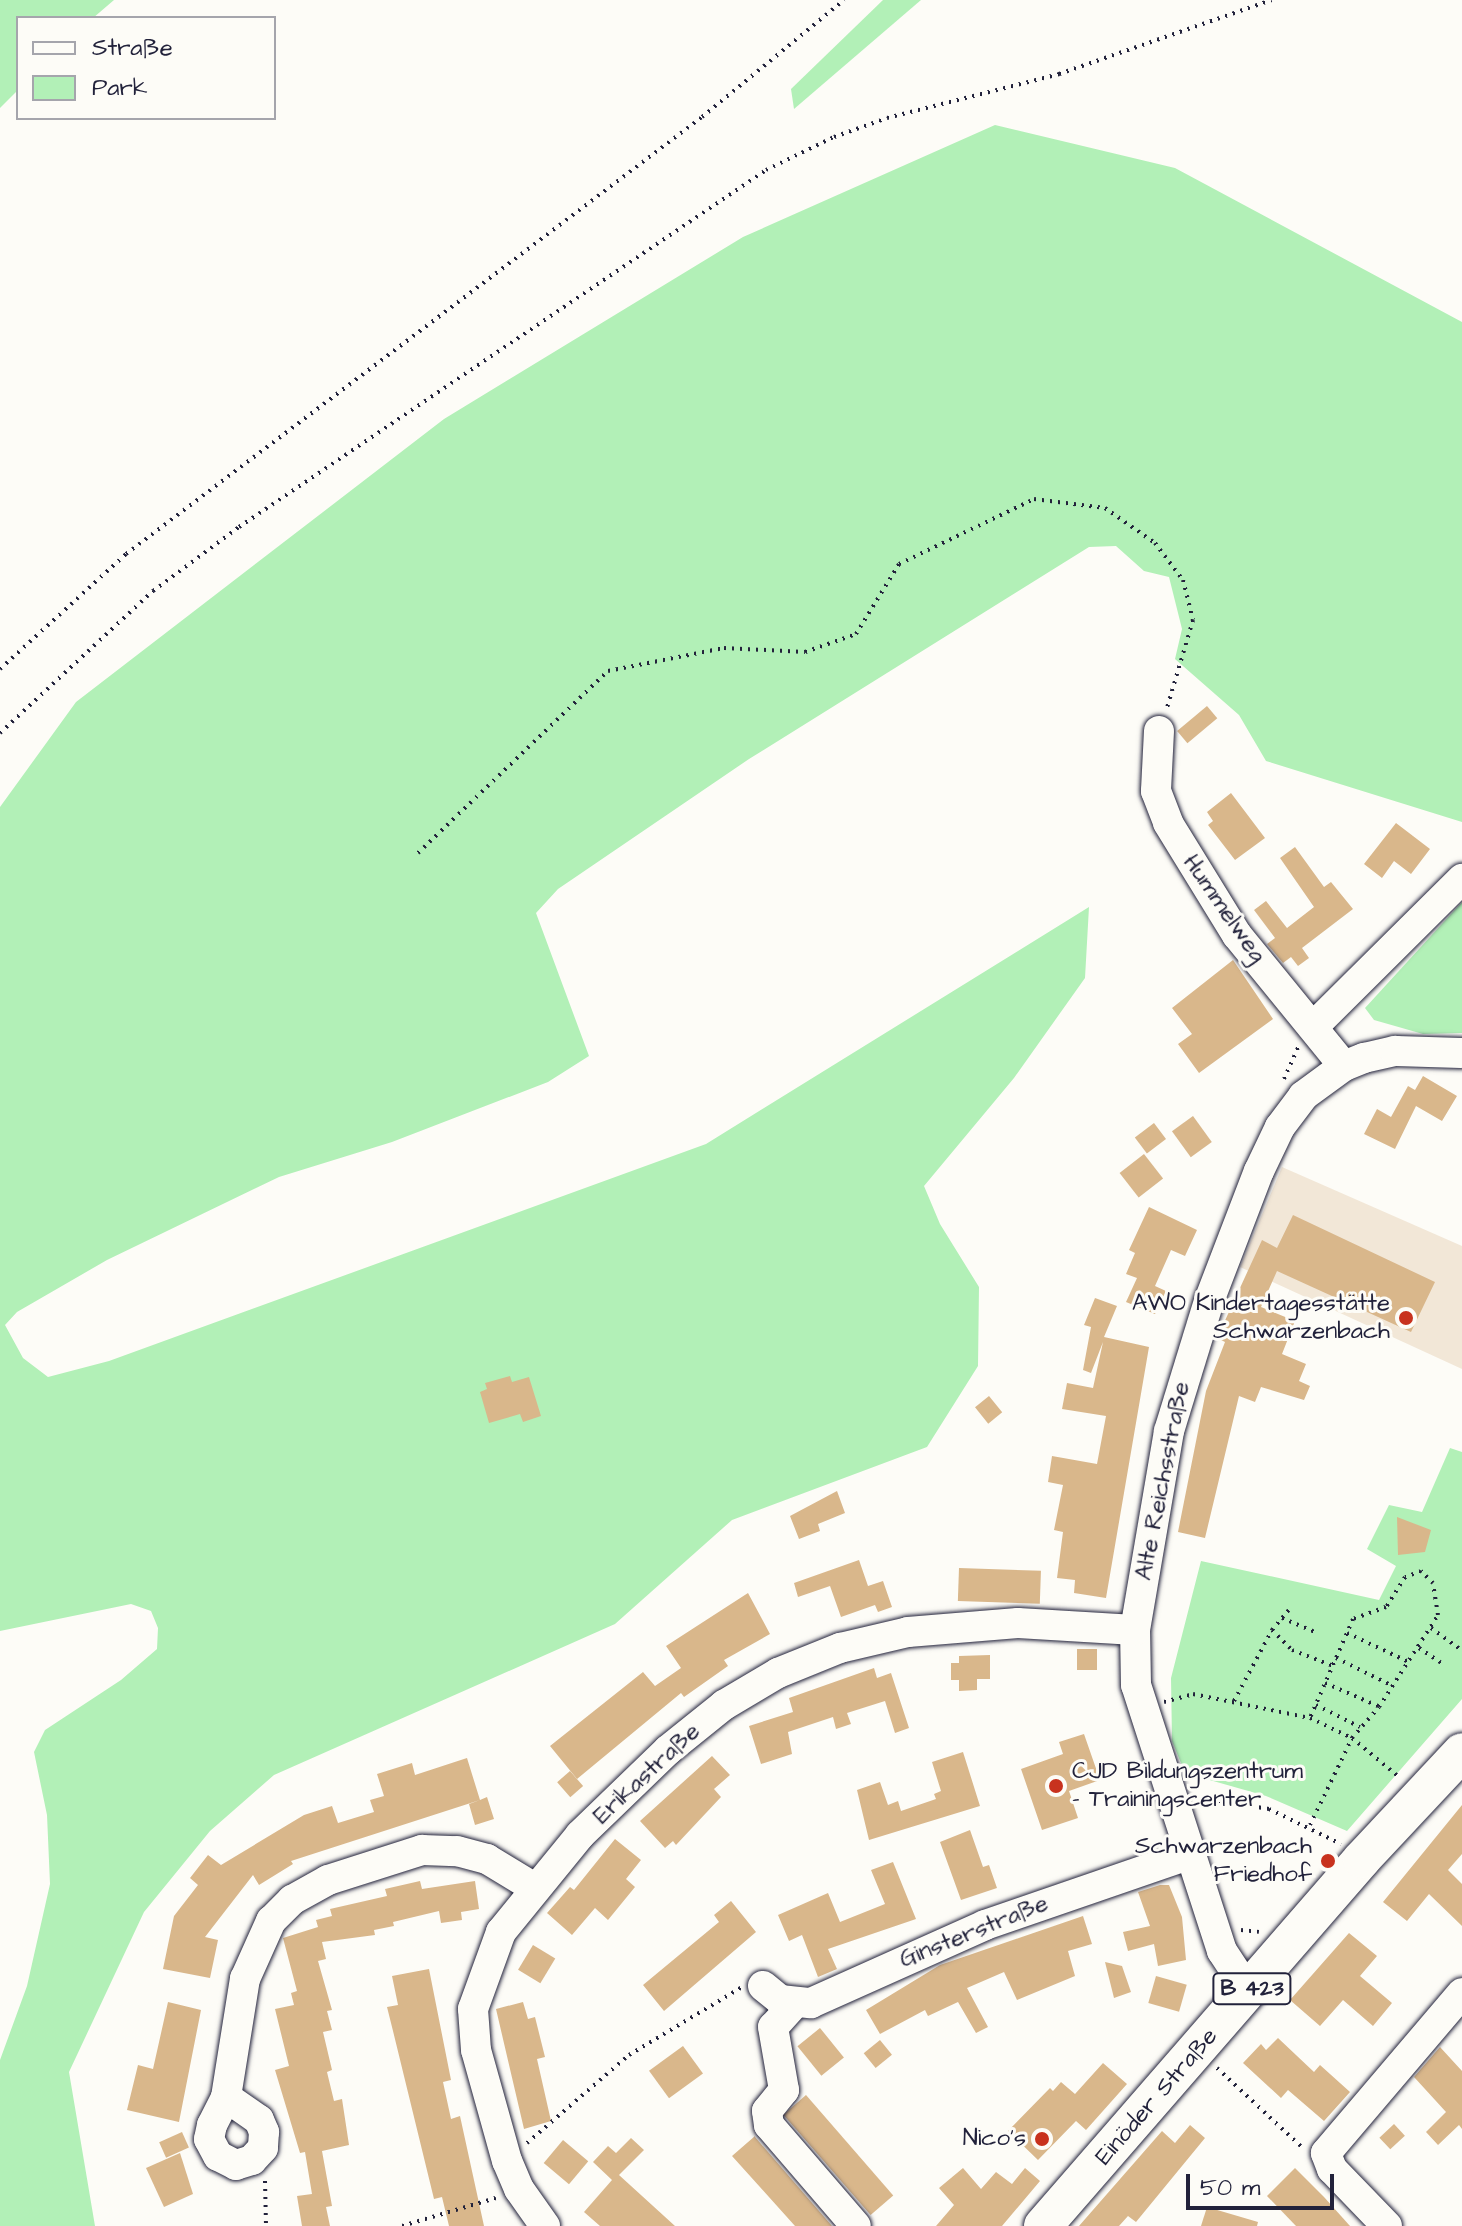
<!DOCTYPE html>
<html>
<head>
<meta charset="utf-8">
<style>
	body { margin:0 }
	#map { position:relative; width:1462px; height:2226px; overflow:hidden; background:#fdfcf7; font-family:"Architects Daughter",sans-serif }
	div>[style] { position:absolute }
	.built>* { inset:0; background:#f2e7d7 }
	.green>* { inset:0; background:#b2f0b7 }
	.building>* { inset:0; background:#d9b78b; transform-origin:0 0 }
	.path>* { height:4px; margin-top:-2px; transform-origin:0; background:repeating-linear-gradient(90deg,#22223b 0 2px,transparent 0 8px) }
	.roads { filter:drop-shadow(0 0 2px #22223b) drop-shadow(0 0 2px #22223b) }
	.minor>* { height:30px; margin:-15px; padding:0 15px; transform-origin:15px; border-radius:15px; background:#fdfcf7 }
	.major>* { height:38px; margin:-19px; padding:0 19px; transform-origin:19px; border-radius:19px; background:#fdfcf7 }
	.dots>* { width:22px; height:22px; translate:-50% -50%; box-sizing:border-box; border:4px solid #fdfcf7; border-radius:50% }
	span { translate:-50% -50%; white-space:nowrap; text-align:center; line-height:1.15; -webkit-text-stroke:6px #fdfcf7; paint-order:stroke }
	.shield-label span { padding:2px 6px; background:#fdfcf7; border:2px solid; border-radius:6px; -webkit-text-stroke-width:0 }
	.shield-label { font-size:22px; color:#22223b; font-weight:700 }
	.street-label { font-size:24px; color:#22223b }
	.poi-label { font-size:24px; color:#22223b }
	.right { translate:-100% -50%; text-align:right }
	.left { translate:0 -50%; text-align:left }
	.legend { position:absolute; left:16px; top:16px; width:260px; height:104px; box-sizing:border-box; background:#fdfcf7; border:2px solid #a5a5ac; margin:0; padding:10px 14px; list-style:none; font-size:24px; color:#22223b }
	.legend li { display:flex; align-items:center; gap:16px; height:40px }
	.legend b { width:40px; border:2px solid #a5a5ac }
	.scale { position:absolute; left:1186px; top:2174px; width:148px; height:36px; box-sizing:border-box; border:4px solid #22223b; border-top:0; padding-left:10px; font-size:24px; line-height:28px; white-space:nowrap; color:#22223b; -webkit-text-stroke:6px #fdfcf7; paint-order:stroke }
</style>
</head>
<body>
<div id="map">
	<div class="built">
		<i style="clip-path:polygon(1282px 1167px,1462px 1246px,1462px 1369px,1240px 1267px)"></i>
	</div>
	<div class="green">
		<i style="clip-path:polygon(0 0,114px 0,93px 18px,18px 18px,18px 90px,0 108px)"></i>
		<i style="clip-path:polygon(883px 0,921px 0,794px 109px,791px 89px)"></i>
		<i style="clip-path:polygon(995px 125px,1175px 168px,1462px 322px,1462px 822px,1266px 761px,1239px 715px,1175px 659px,1182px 629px,1169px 577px,1144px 571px,1116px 546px,1089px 547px,749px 759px,558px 889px,536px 913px,589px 1056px,548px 1082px,392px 1142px,279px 1177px,107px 1260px,17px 1312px,5px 1325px,23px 1358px,48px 1377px,109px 1361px,706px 1144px,1089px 907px,1085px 978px,1014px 1078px,924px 1186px,940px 1224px,979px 1287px,978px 1366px,927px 1447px,732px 1520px,615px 1624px,274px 1775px,210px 1831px,144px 1912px,69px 2072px,95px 2226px,0 2226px,0 2060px,27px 1986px,50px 1884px,47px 1815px,34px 1752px,45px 1730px,121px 1680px,157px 1649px,158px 1628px,151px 1611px,131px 1604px,0 1631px,0 807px,76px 702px,444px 419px,743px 237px)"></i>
		<i style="clip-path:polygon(1462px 902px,1462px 1033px,1423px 1034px,1374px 1020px,1365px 1008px)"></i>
		<i style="clip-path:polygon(1450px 1448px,1462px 1452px,1462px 1699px,1347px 1831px,1266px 1796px,1185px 1773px,1172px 1741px,1171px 1678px,1201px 1561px,1379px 1600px,1396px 1566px,1367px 1549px,1389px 1505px,1422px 1512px)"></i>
	</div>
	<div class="building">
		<i style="left:1207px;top:706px;width:16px;height:39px;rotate:50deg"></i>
		<i style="clip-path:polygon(1231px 793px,1265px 838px,1235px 860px,1208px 825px,1213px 821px,1207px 812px)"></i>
		<i style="clip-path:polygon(1396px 823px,1430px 849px,1411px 874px,1394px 861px,1382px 878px,1364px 864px)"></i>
		<i style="clip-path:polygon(1295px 847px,1324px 887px,1331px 882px,1353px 909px,1302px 948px,1309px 958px,1298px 966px,1291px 957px,1283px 963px,1267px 944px,1275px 938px,1254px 910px,1266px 901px,1287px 928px,1314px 907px,1280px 858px)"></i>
		<i style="clip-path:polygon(1233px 960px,1273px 1019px,1199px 1073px,1178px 1044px,1192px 1034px,1172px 1008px)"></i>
		<i style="clip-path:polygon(1423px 1076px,1457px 1096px,1442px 1121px,1416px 1106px,1395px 1149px,1364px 1134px,1377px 1109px,1391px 1117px,1408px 1086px,1415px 1090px)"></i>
		<i style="left:1193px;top:1116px;width:32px;height:26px;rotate:54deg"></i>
		<i style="left:1154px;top:1123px;width:20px;height:24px;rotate:53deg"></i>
		<i style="left:1144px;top:1154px;width:31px;height:31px;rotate:52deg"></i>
		<i style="clip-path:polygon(1149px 1207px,1197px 1230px,1185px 1256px,1171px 1250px,1155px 1286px,1166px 1291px,1155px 1314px,1126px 1302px,1137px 1278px,1126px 1274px,1135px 1253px,1129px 1250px)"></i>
		<i style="clip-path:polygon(1293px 1215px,1435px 1282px,1411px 1332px,1277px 1271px,1261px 1307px,1295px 1321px,1282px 1354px,1306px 1364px,1299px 1381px,1310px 1386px,1304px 1400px,1261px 1387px,1255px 1402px,1239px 1396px,1205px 1538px,1178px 1532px,1206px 1391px,1225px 1342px,1217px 1338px,1262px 1240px,1277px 1248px)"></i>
		<i style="clip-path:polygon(1095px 1298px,1117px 1306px,1104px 1337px,1149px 1347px,1106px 1598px,1074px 1593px,1075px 1580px,1057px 1578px,1063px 1532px,1054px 1530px,1063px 1485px,1048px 1482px,1052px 1456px,1097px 1464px,1106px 1416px,1062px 1409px,1067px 1383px,1093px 1388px,1103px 1342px,1091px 1373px,1083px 1370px,1091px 1327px,1084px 1325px)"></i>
		<i style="clip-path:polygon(510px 1376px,512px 1382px,529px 1377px,541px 1416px,523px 1422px,520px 1414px,489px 1423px,480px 1392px,487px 1389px,485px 1383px)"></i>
		<i style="left:989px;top:1396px;width:21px;height:18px;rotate:51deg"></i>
		<i style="clip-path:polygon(837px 1491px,845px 1513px,818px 1524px,820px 1531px,799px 1539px,790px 1516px)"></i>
		<i style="clip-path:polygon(1397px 1517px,1431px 1530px,1425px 1552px,1398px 1555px)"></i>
		<i style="clip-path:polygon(859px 1560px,868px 1586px,883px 1581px,892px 1607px,878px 1612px,875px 1605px,841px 1617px,830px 1586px,798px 1597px,794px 1583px)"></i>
		<i style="left:959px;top:1568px;width:82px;height:33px;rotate:2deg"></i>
		<i style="clip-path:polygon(748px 1593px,770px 1634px,724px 1660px,728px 1666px,684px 1697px,681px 1693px,577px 1779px,550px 1746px,643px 1672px,655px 1686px,681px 1668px,666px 1646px)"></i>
		<i style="left:1097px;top:1649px;width:21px;height:20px;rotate:90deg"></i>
		<i style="clip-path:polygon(990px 1655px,990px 1679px,977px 1679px,977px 1690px,959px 1691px,959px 1680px,951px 1680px,951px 1663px,959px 1663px,959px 1656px)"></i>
		<i style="clip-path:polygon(874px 1668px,877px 1678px,891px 1673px,909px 1728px,895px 1733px,885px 1701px,847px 1713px,851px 1724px,836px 1729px,833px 1717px,788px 1732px,792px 1754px,761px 1764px,749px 1726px,793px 1712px,789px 1698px)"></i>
		<i style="clip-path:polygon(1084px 1734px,1100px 1780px,1069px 1791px,1078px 1818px,1042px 1830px,1021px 1769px,1063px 1754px,1059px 1742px)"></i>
		<i style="clip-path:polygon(963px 1752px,980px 1806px,869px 1840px,857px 1790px,880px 1782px,888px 1805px,898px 1801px,901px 1811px,936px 1799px,934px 1794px,941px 1791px,932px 1762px)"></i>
		<i style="clip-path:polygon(712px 1756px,730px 1775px,714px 1789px,721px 1797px,676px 1845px,673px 1841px,665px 1848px,640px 1821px)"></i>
		<i style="clip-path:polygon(467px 1758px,480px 1800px,487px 1797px,494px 1819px,475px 1825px,469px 1804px,480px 1800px,291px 1861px,293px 1864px,259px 1885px,253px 1875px,205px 1937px,218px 1940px,210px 1978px,163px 1969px,174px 1916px,198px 1885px,190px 1878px,208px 1855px,221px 1865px,304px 1815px,332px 1806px,338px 1823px,374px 1812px,370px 1800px,384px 1796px,377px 1774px,412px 1763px,415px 1775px)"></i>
		<i style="left:570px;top:1771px;width:20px;height:17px;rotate:49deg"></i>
		<i style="clip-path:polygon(1462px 1805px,1462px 1854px,1448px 1870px,1462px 1884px,1462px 1926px,1429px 1894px,1407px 1921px,1383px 1902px)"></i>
		<i style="clip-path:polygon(970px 1830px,983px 1867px,989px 1865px,997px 1888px,961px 1900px,940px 1842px)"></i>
		<i style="clip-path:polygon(615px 1839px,641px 1860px,626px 1879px,635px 1887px,608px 1920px,595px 1908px,572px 1935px,547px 1913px,570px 1887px,574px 1890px)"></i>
		<i style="clip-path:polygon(893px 1862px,916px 1919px,828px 1949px,837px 1969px,818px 1977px,802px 1935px,789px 1941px,778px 1915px,828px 1893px,840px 1922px,885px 1904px,871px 1870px)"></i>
		<i style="clip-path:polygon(420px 1881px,422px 1889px,475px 1881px,479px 1909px,461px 1912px,462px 1920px,441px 1923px,439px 1911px,393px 1922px,394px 1926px,374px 1930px,375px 1935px,322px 1942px,326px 1959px,318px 1961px,332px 2010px,327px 2011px,332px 2030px,323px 2032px,332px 2070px,327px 2072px,334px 2101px,342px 2099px,349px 2145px,322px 2151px,332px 2206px,326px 2207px,330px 2226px,302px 2226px,297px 2196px,312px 2194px,305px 2152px,300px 2153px,275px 2070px,289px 2066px,275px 2009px,294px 2005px,291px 1993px,297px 1991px,283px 1938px,318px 1927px,316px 1920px,332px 1916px,330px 1909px,387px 1896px,385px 1889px)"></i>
		<i style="clip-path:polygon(1160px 1885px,1169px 1885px,1182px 1917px,1186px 1960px,1158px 1966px,1154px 1944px,1128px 1951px,1123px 1932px,1150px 1926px,1138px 1892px)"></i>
		<i style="clip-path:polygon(731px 1901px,756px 1932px,664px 2011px,643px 1985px,719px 1922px,714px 1915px)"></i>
		<i style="clip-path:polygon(1083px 1916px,1092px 1944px,1068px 1951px,1075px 1976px,1017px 2000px,1004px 1972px,967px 1988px,988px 2027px,976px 2033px,958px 2002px,928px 2016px,925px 2010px,880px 2034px,866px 2010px,940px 1965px)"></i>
		<i style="clip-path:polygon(1349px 1933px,1377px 1956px,1360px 1976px,1392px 2003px,1373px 2026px,1343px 2000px,1320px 2026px,1290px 2000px)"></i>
		<i style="left:533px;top:1945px;width:26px;height:29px;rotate:31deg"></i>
		<i style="clip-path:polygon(1105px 1962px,1122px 1966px,1131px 1992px,1114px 1998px)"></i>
		<i style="clip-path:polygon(429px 1969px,451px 2080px,443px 2082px,451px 2119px,460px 2116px,484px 2226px,449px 2226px,442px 2197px,434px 2199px,393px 2031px,387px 2007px,398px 2005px,392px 1976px)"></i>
		<i style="left:1156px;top:1976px;width:32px;height:28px;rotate:16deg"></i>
		<i style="clip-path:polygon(168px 2002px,201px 2010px,179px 2122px,127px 2110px,138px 2065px,153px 2069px)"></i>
		<i style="clip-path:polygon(523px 2002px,528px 2019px,535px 2017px,545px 2057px,537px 2059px,551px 2121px,524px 2129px,496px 2009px)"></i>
		<i style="left:820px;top:2028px;width:38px;height:29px;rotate:51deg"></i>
		<i style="clip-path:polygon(1278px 2038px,1314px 2072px,1320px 2065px,1350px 2092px,1324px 2121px,1288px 2090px,1281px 2098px,1243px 2063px,1261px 2044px,1266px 2050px)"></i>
		<i style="left:880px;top:2040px;width:19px;height:21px;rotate:51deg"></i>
		<i style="left:683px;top:2046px;width:34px;height:42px;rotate:54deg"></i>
		<i style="clip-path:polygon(1440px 2047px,1462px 2071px,1462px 2129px,1459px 2125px,1438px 2145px,1426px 2132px,1446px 2112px,1414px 2077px)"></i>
		<i style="clip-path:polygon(1103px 2063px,1127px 2084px,1086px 2130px,1076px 2121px,1038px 2160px,1008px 2131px,1050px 2088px,1053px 2091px,1061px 2082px,1075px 2094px)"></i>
		<i style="left:806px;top:2095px;width:133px;height:30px;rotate:49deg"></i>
		<i style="left:1394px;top:2124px;width:16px;height:20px;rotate:47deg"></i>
		<i style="clip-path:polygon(1190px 2125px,1205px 2138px,1136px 2222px,1128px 2216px,1119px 2226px,1079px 2226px,1162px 2131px,1175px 2143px)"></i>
		<i style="left:182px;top:2132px;width:17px;height:25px;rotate:66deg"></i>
		<i style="clip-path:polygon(755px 2136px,755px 2137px,832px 2226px,795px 2226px,732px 2156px)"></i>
		<i style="clip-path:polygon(631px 2138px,644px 2150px,619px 2175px,675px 2226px,600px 2226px,584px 2212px,612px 2180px,593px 2162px,608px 2146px,616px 2153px)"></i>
		<i style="left:563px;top:2140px;width:33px;height:30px;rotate:40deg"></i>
		<i style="clip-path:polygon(180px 2153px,193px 2194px,164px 2207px,146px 2168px)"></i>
		<i style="clip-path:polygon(963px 2168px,981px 2189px,996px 2172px,1012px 2184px,1025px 2168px,1040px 2181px,1002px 2226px,936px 2226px,954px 2205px,939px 2188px)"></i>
		<i style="clip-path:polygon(1295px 2168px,1324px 2197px,1350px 2226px,1296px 2226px,1267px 2196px)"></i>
		<i style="clip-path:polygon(1207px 2207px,1258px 2222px,1257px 2226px,1201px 2226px)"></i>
	</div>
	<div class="path">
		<i style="left:0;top:669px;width:171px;rotate:-42.4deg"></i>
		<i style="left:126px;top:554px;width:723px;rotate:-37.19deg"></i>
		<i style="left:702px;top:117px;width:184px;rotate:-39.5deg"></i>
		<i style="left:0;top:733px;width:209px;rotate:-42.9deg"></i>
		<i style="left:153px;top:591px;width:107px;rotate:-36.7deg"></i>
		<i style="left:239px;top:527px;width:637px;rotate:-34.11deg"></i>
		<i style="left:766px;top:170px;width:76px;rotate:-25.9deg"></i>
		<i style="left:834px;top:137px;width:56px;rotate:-19.7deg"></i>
		<i style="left:887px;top:118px;width:178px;rotate:-14.3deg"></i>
		<i style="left:1059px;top:74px;width:225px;rotate:-19.2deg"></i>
		<i style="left:418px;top:853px;width:263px;rotate:-43.8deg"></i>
		<i style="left:608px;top:671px;width:118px;rotate:-11.2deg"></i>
		<i style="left:724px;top:648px;width:81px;rotate:2.8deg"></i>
		<i style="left:805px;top:652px;width:54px;rotate:-19.4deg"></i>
		<i style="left:856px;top:634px;width:82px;rotate:-58.4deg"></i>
		<i style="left:899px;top:564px;width:150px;rotate:-25.7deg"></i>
		<i style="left:1034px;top:499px;width:72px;rotate:7.2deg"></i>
		<i style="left:1105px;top:508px;width:61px;rotate:35deg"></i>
		<i style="left:1155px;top:543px;width:46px;rotate:52.9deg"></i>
		<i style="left:1183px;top:580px;width:41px;rotate:76deg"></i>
		<i style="left:1193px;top:620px;width:95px;rotate:106.5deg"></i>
		<i style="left:1284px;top:1079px;width:35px;rotate:-66deg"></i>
		<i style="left:1282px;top:1618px;width:38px;rotate:23deg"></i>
		<i style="left:1431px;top:1628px;width:36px;rotate:36deg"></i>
		<i style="left:1272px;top:1630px;width:26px;rotate:-50deg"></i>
		<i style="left:1347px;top:1633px;width:68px;rotate:25.1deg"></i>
		<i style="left:1419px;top:1648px;width:29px;rotate:34deg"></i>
		<i style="left:1336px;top:1658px;width:64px;rotate:26.2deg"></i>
		<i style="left:1325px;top:1683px;width:58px;rotate:23.5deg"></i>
		<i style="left:1234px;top:1701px;width:81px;rotate:-61.8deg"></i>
		<i style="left:1272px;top:1630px;width:28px;rotate:45deg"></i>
		<i style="left:1292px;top:1650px;width:44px;rotate:21.3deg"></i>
		<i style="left:1164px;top:1702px;width:30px;rotate:-15deg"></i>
		<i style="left:1193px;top:1694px;width:119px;rotate:11.6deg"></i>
		<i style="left:1316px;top:1705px;width:49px;rotate:26.6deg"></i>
		<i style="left:1196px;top:1797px;width:74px;rotate:9.3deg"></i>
		<i style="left:1269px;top:1809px;width:80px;rotate:25.9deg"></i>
		<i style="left:1310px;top:1825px;width:97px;rotate:-64.2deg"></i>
		<i style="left:1352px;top:1738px;width:41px;rotate:-48.9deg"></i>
		<i style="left:1379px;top:1707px;width:109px;rotate:-57.3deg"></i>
		<i style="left:1438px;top:1615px;width:32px;rotate:-99deg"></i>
		<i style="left:1433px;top:1583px;width:17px;rotate:-135deg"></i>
		<i style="left:1421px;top:1571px;width:17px;rotate:159deg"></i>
		<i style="left:1405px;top:1577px;width:36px;rotate:122deg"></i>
		<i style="left:1386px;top:1607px;width:35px;rotate:160deg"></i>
		<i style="left:1353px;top:1619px;width:108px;rotate:113.5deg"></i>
		<i style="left:1310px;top:1718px;width:47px;rotate:25.5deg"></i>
		<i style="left:1352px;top:1738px;width:61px;rotate:39.7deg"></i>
		<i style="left:1241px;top:1930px;width:18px;rotate:6deg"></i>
		<i style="left:1217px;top:2068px;width:119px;rotate:43deg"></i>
		<i style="left:527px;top:2143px;width:135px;rotate:-40.8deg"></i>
		<i style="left:629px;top:2055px;width:132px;rotate:-31deg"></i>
		<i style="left:265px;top:2181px;width:45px;rotate:88.7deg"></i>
		<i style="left:402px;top:2226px;width:98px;rotate:-16.6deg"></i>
	</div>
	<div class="roads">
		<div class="minor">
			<i style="left:1159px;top:731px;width:60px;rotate:92.9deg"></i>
			<i style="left:1156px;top:791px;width:34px;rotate:69deg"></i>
			<i style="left:1168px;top:823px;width:132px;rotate:58.4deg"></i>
			<i style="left:1237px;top:935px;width:169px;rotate:50.8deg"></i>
			<i style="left:1314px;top:1026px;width:209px;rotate:-44.8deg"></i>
			<i style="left:763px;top:1986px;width:22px;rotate:39deg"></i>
			<i style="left:780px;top:2000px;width:31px;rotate:6deg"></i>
			<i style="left:811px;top:2003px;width:191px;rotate:-24.1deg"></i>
			<i style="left:985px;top:1925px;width:218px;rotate:-19deg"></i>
			<i style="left:1249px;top:1992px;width:49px;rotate:-123.4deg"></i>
			<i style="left:1222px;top:1951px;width:280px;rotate:-107.9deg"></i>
			<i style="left:1136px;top:1685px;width:55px;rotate:-91deg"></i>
			<i style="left:1135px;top:1630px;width:202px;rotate:-80.3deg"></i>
			<i style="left:1169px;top:1431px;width:136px;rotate:-72.9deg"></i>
			<i style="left:1209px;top:1301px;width:139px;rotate:-69deg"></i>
			<i style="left:1259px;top:1171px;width:49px;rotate:-64.5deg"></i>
			<i style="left:1280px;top:1127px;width:39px;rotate:-53deg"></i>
			<i style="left:1303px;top:1096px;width:51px;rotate:-36.2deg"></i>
			<i style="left:1344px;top:1066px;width:22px;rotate:-22deg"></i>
			<i style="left:1364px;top:1058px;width:32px;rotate:-13deg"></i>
			<i style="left:1395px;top:1051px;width:67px;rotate:1.7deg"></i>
			<i style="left:794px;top:2004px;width:31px;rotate:132deg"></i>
			<i style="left:773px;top:2027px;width:64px;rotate:80.1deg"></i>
			<i style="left:784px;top:2090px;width:27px;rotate:129deg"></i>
			<i style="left:767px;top:2111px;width:14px;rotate:82deg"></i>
			<i style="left:769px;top:2125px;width:133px;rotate:49.3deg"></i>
			<i style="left:226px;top:2097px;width:40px;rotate:34.9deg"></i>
			<i style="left:259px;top:2120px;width:13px;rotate:67deg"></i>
			<i style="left:264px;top:2132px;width:16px;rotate:94deg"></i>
			<i style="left:263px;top:2148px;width:16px;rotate:133deg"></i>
			<i style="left:252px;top:2160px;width:17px;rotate:163deg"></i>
			<i style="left:236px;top:2165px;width:20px;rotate:-153deg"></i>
			<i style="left:218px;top:2156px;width:19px;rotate:-118deg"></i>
			<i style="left:209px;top:2139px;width:14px;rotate:-78deg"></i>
			<i style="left:212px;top:2125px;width:31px;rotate:-63deg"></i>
			<i style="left:226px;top:2097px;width:120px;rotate:-80.9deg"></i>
			<i style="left:245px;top:1979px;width:64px;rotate:-65.9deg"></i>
			<i style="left:271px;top:1921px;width:30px;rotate:-45deg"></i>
			<i style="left:292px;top:1900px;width:41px;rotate:-29.1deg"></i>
			<i style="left:328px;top:1880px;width:99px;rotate:-17.7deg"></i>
			<i style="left:422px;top:1850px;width:35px;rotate:2deg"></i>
			<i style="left:457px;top:1851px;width:31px;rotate:15deg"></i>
			<i style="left:487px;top:1859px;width:54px;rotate:31.3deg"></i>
			<i style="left:545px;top:2226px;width:45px;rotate:-125.1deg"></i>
			<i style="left:519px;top:2189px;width:30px;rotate:-113deg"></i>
			<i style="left:507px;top:2161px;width:115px;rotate:-105.6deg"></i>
			<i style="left:476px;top:2050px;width:41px;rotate:-94.2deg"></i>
			<i style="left:473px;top:2009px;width:82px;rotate:-70deg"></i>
			<i style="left:501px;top:1932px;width:125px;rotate:-50.8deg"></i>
			<i style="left:580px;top:1835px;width:122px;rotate:-44deg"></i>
			<i style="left:668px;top:1750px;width:72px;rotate:-38.8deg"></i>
			<i style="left:724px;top:1705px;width:63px;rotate:-30.7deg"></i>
			<i style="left:778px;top:1673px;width:67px;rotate:-22deg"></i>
			<i style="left:840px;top:1648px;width:70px;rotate:-13.2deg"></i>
			<i style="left:908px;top:1632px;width:110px;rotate:-4.7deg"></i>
			<i style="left:1018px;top:1623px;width:117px;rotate:3.4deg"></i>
			<i style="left:1387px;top:2226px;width:79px;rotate:-134deg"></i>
			<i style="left:1332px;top:2169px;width:17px;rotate:-111deg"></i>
			<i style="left:1326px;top:2153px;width:210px;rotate:-49.6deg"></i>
		</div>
		<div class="major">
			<i style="left:1043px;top:2226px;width:486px;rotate:-49deg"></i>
			<i style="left:1362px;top:1859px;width:146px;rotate:-46.9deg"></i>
		</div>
	</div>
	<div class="dots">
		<i style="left:1406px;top:1318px;background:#c8321e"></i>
		<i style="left:1056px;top:1786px;background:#c8321e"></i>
		<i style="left:1328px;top:1861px;background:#c8321e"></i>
		<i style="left:1042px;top:2139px;background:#c8321e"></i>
	</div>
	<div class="shield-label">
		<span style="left:1252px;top:1989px">B 423</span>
	</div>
	<div class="street-label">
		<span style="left:1224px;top:909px;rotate:55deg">Hummelweg</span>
		<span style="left:1163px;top:1481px;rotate:-79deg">Alte Reichsstraße</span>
		<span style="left:647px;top:1774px;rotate:-43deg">Erikastraße</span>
		<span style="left:974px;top:1932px;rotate:-22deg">Ginsterstraße</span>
		<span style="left:1157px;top:2097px;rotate:-49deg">Einöder Straße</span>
	</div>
	<div class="poi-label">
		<span class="right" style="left:1390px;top:1318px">AWO Kindertagesstätte<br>Schwarzenbach</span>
		<span class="left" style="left:1072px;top:1786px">CJD Bildungszentrum<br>- Trainingscenter</span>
		<span class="right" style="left:1312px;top:1861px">Schwarzenbach<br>Friedhof</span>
		<span class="right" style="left:1026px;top:2139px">Nico's</span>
	</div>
	<ul class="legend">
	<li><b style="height:10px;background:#fdfcf7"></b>Straße</li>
	<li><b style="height:22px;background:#b2f0b7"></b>Park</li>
	</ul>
	<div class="scale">50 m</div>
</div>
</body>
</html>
